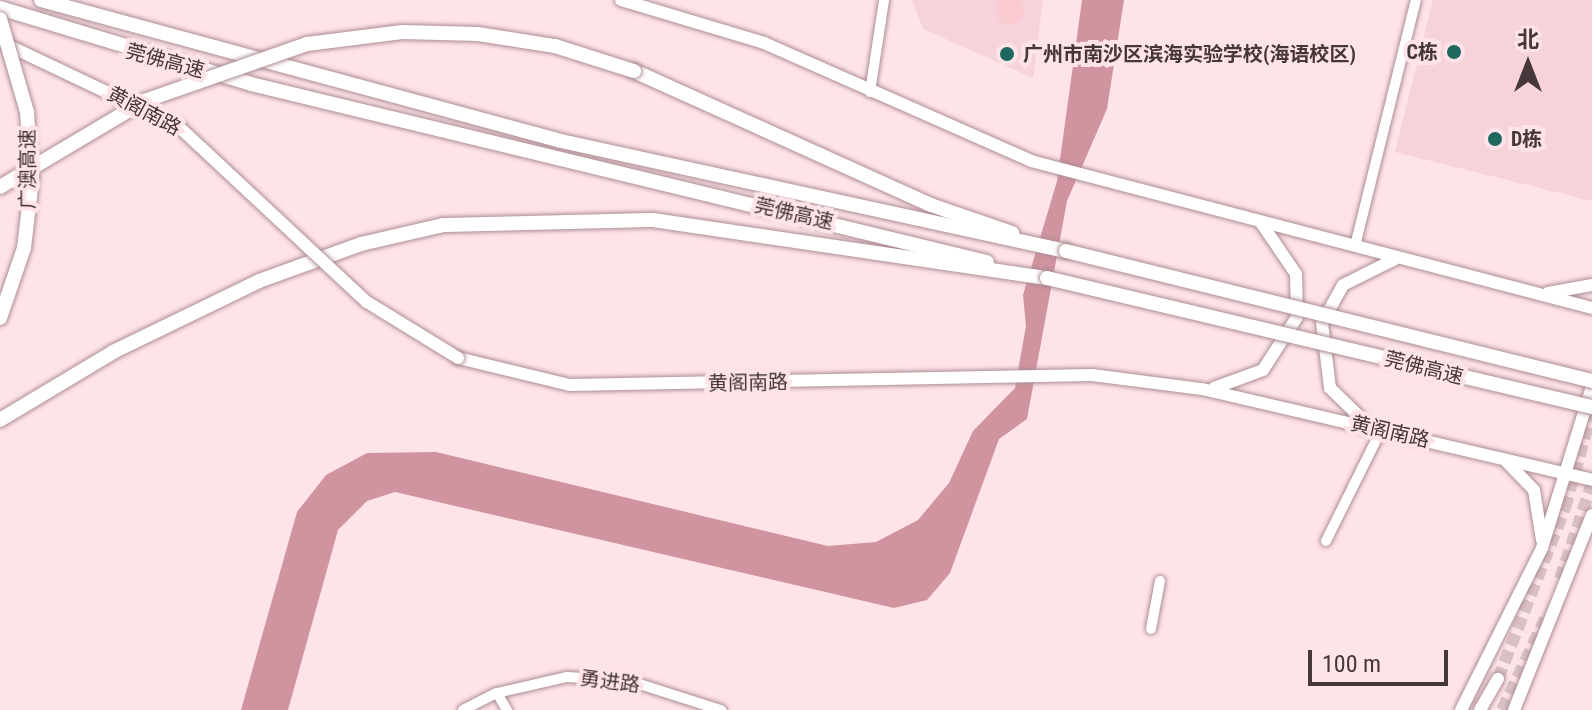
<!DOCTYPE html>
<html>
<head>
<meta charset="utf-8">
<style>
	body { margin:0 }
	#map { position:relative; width:1592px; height:710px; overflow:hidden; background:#fee3e8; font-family:"Roboto Condensed","Noto Sans SC",sans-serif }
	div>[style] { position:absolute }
	.built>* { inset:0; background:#f6d3d9 }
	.green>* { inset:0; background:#facad3 }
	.round { border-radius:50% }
	.water>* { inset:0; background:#d093a0 }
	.major-tunnel>* { height:12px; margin-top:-6px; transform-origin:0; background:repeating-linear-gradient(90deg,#d9c0c5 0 12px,transparent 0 18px) }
	.roads { filter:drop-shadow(0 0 2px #ad8d93) drop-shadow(0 0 2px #ad8d93) }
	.minor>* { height:10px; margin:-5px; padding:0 5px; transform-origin:5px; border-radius:5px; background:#fff }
	.major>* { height:12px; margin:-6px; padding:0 6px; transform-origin:6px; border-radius:6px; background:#fff }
	.highway>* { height:14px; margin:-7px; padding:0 7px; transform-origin:7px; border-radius:7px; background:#fff }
	.bridges { filter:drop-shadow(0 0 2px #ad8d93) drop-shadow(0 0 2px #ad8d93) }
	.major-bridge>* { height:12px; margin:-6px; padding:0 6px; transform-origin:6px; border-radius:6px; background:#fff }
	.highway-bridge>* { height:14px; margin:-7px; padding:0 7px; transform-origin:7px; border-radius:7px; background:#fff }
	.dots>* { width:22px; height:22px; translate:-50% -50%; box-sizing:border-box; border:4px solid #fee3e8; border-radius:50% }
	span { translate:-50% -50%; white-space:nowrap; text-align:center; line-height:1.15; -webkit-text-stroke:8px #fee3e8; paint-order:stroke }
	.poi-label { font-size:20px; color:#443639; font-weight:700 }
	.right { translate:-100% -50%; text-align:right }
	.left { translate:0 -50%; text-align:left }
	.street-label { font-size:20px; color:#443639 }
	.north { position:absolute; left:1488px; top:24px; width:80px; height:80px; -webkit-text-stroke:6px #fee3e8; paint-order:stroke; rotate:0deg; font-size:22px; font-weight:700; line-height:32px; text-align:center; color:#443639 }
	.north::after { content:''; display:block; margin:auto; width:28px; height:36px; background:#443639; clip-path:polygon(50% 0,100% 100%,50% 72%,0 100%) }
	.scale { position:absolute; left:1308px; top:650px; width:140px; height:36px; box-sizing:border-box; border:4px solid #443639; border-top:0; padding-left:10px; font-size:24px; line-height:28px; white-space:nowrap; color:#443639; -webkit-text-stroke:6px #fee3e8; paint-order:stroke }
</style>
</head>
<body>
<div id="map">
	<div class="built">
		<i style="clip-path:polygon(912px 0,1043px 0,1033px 78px,923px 29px)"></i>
		<i style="clip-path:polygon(1433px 0,1592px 0,1592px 201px,1395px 152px)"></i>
	</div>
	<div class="green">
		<i class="round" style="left:996px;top:-3px;width:28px;height:28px"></i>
	</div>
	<div class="water">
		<i style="clip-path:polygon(1082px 0,1124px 0,1107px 109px,1067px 201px,1027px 419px,999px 439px,950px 573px,927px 600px,894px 608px,395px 492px,367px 501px,338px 530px,288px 710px,241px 710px,297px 512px,326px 475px,367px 453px,436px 452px,828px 546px,876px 542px,918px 520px,949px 483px,973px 431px,1015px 388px,1026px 326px,1023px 295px,1057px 181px)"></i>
	</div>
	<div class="major-tunnel">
		<i style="left:1560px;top:579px;width:101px;rotate:-71.6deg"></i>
		<i style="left:1498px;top:679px;width:184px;rotate:-68.6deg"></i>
		<i style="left:1565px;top:508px;width:101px;rotate:-74.4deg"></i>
		<i style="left:1502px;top:710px;width:101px;rotate:-64.7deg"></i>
	</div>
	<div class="roads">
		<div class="minor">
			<i style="left:870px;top:92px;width:93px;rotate:-81.3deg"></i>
			<i style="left:1355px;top:246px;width:253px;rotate:-76.1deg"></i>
			<i style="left:1326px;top:541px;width:124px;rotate:-63.6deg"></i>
			<i style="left:1151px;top:629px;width:49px;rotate:-79.4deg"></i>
			<i style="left:497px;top:693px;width:20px;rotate:60deg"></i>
			<i style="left:463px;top:710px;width:38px;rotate:-27deg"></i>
			<i style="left:497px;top:693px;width:72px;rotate:-12.9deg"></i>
			<i style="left:567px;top:677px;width:63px;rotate:3.6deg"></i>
			<i style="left:630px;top:681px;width:96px;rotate:17.7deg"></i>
		</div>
		<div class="major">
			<i style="left:621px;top:0;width:149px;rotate:16.7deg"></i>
			<i style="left:764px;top:43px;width:292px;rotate:23.8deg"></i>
			<i style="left:1031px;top:161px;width:580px;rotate:14.68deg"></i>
			<i style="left:3px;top:43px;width:194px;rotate:25.4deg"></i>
			<i style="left:1548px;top:293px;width:45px;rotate:-10.3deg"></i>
			<i style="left:458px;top:358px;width:115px;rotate:13.6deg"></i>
			<i style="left:570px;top:385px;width:522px;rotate:-1.1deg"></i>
			<i style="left:1092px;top:375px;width:111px;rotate:7.3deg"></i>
			<i style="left:1202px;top:389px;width:400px;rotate:13.1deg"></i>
			<i style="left:1214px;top:388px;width:52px;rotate:-20.2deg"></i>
			<i style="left:1263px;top:370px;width:63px;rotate:-57.3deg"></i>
			<i style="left:1297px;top:317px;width:43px;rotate:-91.3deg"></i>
			<i style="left:1296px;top:274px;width:64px;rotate:-124.2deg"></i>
			<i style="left:1366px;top:423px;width:50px;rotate:-135.8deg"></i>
			<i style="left:1330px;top:388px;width:65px;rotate:-97deg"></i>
			<i style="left:1322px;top:323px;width:43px;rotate:-61.1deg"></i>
			<i style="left:1343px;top:285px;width:58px;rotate:-26.6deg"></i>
			<i style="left:1507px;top:462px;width:39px;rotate:46deg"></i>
			<i style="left:1534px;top:490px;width:51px;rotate:80.9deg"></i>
			<i style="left:1461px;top:710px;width:181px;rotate:-63.4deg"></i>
			<i style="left:1542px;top:548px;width:170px;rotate:-72.8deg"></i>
			<i style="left:1480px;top:710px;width:36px;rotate:-60deg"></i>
			<i style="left:1514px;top:710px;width:210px;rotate:-68.2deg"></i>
		</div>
		<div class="highway">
			<i style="left:41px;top:0;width:539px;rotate:15.17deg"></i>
			<i style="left:561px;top:141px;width:517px;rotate:12.29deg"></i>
			<i style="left:0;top:8px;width:262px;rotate:16.8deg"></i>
			<i style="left:251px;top:84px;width:757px;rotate:13.6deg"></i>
			<i style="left:634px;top:71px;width:326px;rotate:24.3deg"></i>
			<i style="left:931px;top:205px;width:86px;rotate:19.1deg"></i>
			<i style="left:0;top:420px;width:132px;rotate:-31deg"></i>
			<i style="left:113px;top:352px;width:162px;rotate:-25.9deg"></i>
			<i style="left:259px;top:281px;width:109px;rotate:-19.9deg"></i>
			<i style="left:361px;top:244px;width:84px;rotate:-13deg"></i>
			<i style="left:443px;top:225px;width:210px;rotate:-1.4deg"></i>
			<i style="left:653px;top:220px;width:398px;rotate:8.4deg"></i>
		</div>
	</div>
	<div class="bridges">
		<div class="major-bridge">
			<i style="left:178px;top:126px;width:258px;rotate:43deg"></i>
			<i style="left:367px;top:302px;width:107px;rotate:31.6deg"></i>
		</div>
		<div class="highway-bridge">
			<i style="left:0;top:19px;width:97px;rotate:73.8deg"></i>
			<i style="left:27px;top:112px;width:68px;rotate:85.8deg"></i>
			<i style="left:32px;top:180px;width:68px;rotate:96.7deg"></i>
			<i style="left:24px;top:248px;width:74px;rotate:108.9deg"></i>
			<i style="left:0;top:187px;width:168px;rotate:-30.8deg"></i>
			<i style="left:144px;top:101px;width:173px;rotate:-19.3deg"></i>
			<i style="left:307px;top:44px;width:96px;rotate:-7.2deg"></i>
			<i style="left:402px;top:32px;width:76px;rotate:1.5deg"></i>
			<i style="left:478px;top:34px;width:78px;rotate:8.9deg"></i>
			<i style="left:555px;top:46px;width:83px;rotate:17.6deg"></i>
			<i style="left:1066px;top:251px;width:542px;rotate:13.88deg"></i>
			<i style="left:1047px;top:278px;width:560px;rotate:13.32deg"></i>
		</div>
	</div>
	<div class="dots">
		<i style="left:1454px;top:52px;background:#1e6860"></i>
		<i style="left:1007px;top:54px;background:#1e6860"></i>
		<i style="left:1495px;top:139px;background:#1e6860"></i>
	</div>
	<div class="poi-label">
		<span class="right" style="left:1438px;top:52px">C栋</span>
		<span class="left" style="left:1023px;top:54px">广州市南沙区滨海实验学校(海语校区)</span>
		<span class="left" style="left:1511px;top:139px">D栋</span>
	</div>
	<div class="street-label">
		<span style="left:165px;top:61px;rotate:15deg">莞佛高速</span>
		<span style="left:144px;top:111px;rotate:28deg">黄阁南路</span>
		<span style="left:28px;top:169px;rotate:-90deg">广澳高速</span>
		<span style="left:794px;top:214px;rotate:13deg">莞佛高速</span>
		<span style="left:1424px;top:368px;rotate:14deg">莞佛高速</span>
		<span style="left:748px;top:383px;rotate:-1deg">黄阁南路</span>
		<span style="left:1390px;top:432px;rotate:13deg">黄阁南路</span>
		<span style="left:610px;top:682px;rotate:7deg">勇进路</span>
	</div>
	<div class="north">北</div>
	<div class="scale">100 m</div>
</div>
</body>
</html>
